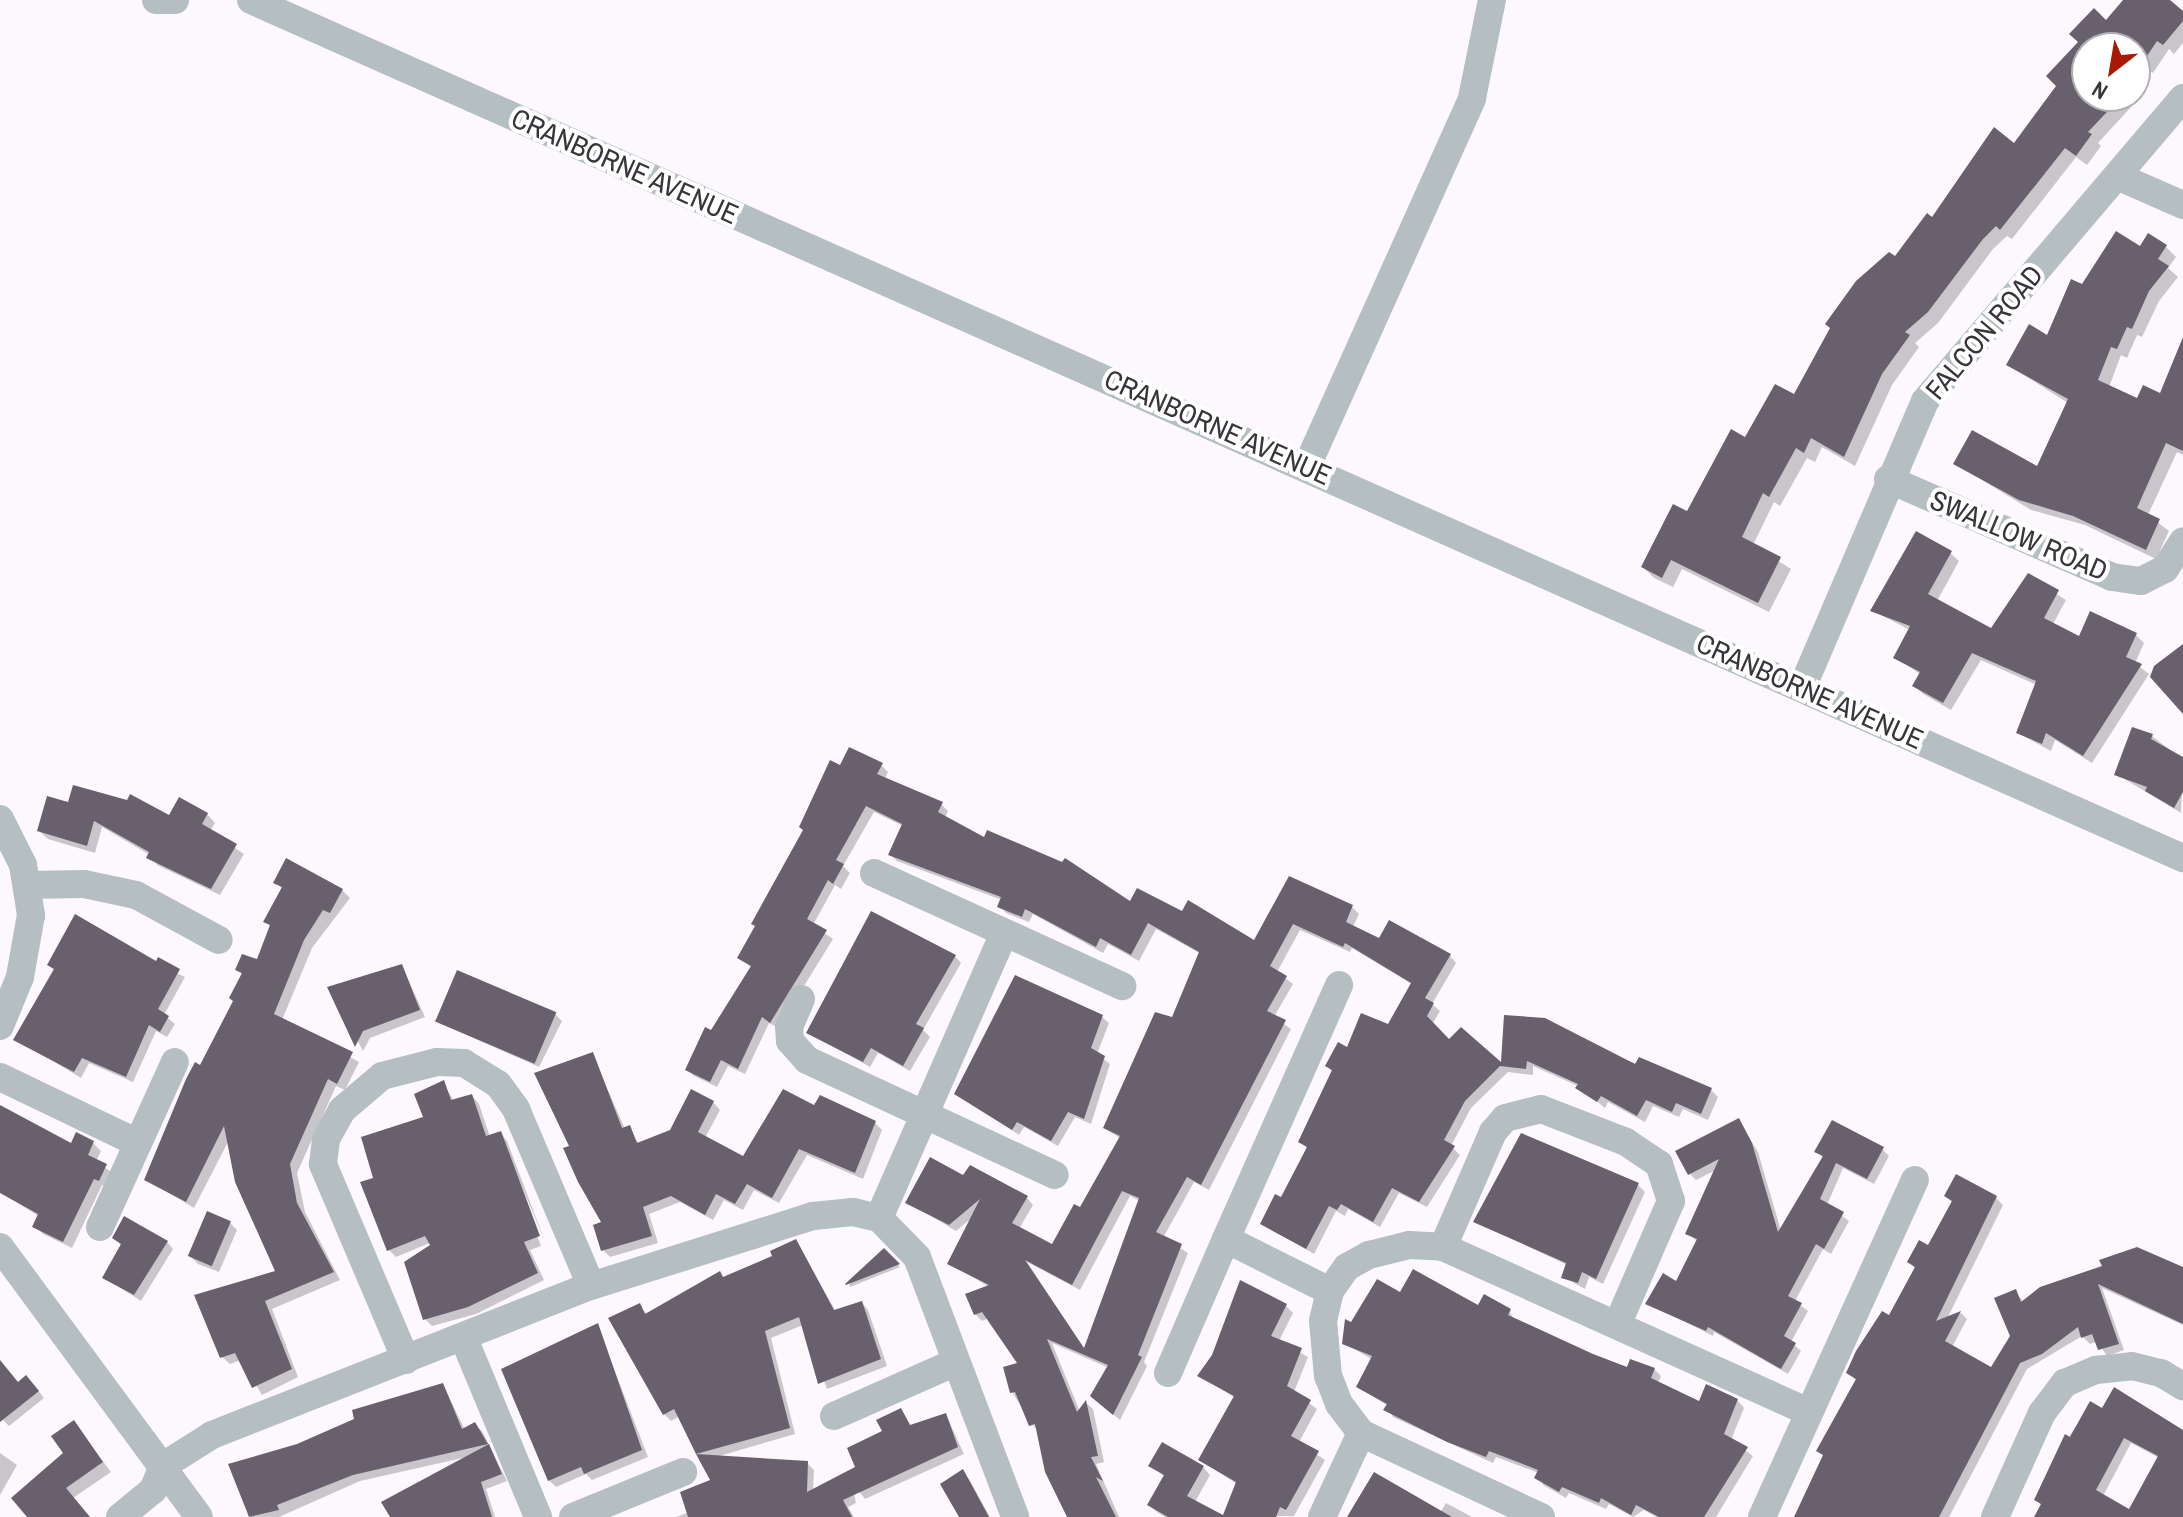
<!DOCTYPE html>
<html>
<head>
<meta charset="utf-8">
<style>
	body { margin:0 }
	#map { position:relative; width:2183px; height:1517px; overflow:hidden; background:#fcf8fe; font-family:"Archivo Narrow",sans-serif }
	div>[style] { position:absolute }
	.shadow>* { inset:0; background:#0003 }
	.building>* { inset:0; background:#69606d; transform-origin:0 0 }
	.minor>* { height:28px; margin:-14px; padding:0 14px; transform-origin:14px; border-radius:14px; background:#b5bec1 }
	span { translate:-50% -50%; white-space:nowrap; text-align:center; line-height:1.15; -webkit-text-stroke:8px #fff; paint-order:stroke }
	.street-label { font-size:28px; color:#39353b }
	.north { position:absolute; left:2071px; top:32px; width:80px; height:80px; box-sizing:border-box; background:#fff; border:2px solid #b0aeb1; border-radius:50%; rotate:211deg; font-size:22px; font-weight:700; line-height:32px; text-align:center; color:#39353b }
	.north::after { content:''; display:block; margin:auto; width:28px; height:36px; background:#a91803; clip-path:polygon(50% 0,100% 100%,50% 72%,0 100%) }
</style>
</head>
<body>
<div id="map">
	<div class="shadow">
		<i style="clip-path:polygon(2125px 0,2167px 0,2183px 14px,2183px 43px,2174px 54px,2169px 49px,2153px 73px,2141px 66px,2135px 75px,2135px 48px,2087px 48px,2087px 96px,2122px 96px,2132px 106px,2098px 143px,2101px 146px,2087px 165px,2076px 157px,2012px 239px,2007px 236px,1993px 249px,1938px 323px,1915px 343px,1919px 347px,1892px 385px,1855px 466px,1822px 447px,1815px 462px,1807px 458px,1780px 506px,1774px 502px,1753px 545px,1791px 569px,1769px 612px,1682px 569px,1673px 587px,1654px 578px,1643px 567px,1746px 440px,1794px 397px,1895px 259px,2015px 146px,2058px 86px,2106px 23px)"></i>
		<i style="clip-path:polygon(2166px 247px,2176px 257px,2168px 268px,2178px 277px,2159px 301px,2142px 337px,2137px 335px,2127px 358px,2121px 355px,2109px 387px,2138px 401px,2161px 396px,2183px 357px,2183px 455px,2177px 452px,2148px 515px,2169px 531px,2156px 559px,2085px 525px,2031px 510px,1956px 464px,2038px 469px,2068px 403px,2008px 365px,2048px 337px,2083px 286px,2140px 249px)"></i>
		<i style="clip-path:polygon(1950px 553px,1959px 561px,1937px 601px,1992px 631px,2028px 576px,2066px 600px,2053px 624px,2080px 639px,2136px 635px,2144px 643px,2135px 663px,2149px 674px,2092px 763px,2055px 740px,2051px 751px,2018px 733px,2037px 685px,1981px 660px,1951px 710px,1923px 694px,1914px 685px,1921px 675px,1896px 657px,1910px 630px,1873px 611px)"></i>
		<i style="clip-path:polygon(2152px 736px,2183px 760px,2181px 813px,2116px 774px)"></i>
		<i style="clip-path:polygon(evenodd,881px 765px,888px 772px,885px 779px,941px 804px,948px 811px,945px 818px,985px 840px,1130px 904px,1182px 914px,1255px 943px,1290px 878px,1352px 907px,1359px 914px,1353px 927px,1380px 940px,1450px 956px,1456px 963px,1432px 1004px,1440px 1011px,1432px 1025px,1449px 1042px,1502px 1066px,1506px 1018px,1711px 1090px,1718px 1097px,1708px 1120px,1683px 1109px,1679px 1117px,1653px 1106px,1645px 1122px,1608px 1102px,1605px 1108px,1578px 1086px,1533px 1066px,1533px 1075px,1508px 1072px,1471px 1108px,1451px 1146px,1460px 1155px,1427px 1207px,1399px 1193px,1380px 1227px,1348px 1209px,1345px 1216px,1336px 1211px,1314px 1254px,1262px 1223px,1282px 1200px,1308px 1149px,1301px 1141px,1333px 1072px,1327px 1066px,1389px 1026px,1412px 984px,1352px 948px,1350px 952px,1300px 930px,1277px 972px,1293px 984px,1274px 1017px,1291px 1029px,1209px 1190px,1194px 1182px,1163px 1238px,1188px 1253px,1144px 1362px,1147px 1366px,1120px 1420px,1099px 1403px,1109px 1368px,1052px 1343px,1080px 1412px,1086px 1403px,1093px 1409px,1104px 1462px,1096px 1464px,1119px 1517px,1069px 1517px,1038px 1432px,1012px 1392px,1020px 1364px,989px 1318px,982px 1321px,975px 1314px,989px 1287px,950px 1263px,973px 1217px,956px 1231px,908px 1202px,964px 1178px,1027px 1198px,1033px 1205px,1019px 1229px,1053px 1247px,1081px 1210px,1121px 1139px,1105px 1128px,1174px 1019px,1201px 954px,1156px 929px,1139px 961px,1108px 944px,1103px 953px,1033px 914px,1029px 922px,1006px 913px,1000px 906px,1002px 900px,897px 861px,891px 855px,903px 826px,874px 812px,843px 866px,850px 873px,841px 889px,835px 885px,813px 925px,833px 939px,778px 1028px,769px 1023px,745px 1074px,728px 1066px,717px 1087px,694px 1076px,687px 1069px,752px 968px,740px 958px,841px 768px,881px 765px,1130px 1196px,1140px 1201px,1085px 1350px,1027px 1262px,1080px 1290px,1130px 1196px)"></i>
		<i style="clip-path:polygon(70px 804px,170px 818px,207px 814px,215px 823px,210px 831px,244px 854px,220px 895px,157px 865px,150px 855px,102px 827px,95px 853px,48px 839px,39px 831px)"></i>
		<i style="clip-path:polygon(276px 882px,342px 890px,350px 898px,312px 948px,282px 1020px,359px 1062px,345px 1090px,336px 1086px,297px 1173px,305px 1212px,340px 1280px,272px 1309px,298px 1377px,262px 1395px,241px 1360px,230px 1364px,222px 1357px,278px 1272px,229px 1140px,194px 1208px,146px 1179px,235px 1002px,243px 976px,238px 970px,258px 962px,271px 927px,266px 921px,283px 890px)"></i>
		<i style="clip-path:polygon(955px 956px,961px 963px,923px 1030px,930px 1037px,910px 1071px,878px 1053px,870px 1067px,809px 1033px)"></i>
		<i style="clip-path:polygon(49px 964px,157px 964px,185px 977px,164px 1015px,175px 1024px,167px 1037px,156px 1031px,133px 1082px,89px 1063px,81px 1078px,16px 1039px,55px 971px)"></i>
		<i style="clip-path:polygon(402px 966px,425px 1017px,370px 1038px,363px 1051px,330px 988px)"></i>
		<i style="clip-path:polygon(555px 1014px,562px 1021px,539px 1067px,433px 1020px)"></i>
		<i style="clip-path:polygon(1102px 1017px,1109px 1023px,1097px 1054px,1110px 1064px,1091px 1124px,1075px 1117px,1058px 1146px,1024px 1127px,1019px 1135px,956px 1093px)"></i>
		<i style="clip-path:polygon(592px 1054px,625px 1129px,640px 1144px,671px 1132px,713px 1102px,720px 1110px,705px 1138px,744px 1159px,815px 1108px,875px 1123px,882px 1130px,863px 1179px,807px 1155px,779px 1203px,754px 1190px,743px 1210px,724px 1200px,713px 1220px,680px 1202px,649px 1214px,658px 1243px,610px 1257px,603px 1250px,604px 1223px,572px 1147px)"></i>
		<i style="clip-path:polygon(443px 1083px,454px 1101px,472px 1096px,479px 1104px,490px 1137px,500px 1133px,507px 1141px,546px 1244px,502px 1139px,541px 1246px,530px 1250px,544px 1280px,476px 1314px,432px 1326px,425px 1319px,437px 1240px,396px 1257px,389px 1250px,375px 1179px,426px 1118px)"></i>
		<i style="clip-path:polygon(0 1107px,72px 1146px,93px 1143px,101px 1151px,96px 1161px,114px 1174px,108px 1188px,102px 1185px,72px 1248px,43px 1234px,35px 1226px,40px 1217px,0 1192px)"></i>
		<i style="clip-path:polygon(1739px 1121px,1758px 1152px,1781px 1231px,1824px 1159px,1817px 1151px,1882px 1149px,1889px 1156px,1874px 1184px,1843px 1168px,1827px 1205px,1849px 1221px,1831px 1254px,1823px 1249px,1795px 1301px,1808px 1311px,1791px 1342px,1801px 1351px,1788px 1374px,1714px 1332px,1713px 1336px,1648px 1303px,1677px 1283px,1698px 1242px,1687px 1233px,1716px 1170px,1696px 1180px,1690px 1174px)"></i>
		<i style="clip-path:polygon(1638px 1185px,1645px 1192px,1603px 1284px,1589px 1277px,1585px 1289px,1563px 1277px,1567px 1265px,1475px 1221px)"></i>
		<i style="clip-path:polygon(1946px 1196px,1996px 1198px,2003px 1205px,1947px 1319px,1961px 1313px,1967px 1319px,1952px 1347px,1992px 1370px,2012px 1337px,2015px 1292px,2024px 1302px,2041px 1289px,2183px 1269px,2183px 1325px,2102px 1288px,2124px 1350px,2107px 1356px,2097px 1341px,2090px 1344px,2082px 1336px,2027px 1369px,1949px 1517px,1796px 1517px,1824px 1457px,1819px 1451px,1857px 1381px,1848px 1373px,1890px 1318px,1916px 1269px,1909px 1262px,1928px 1247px,1953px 1203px)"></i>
		<i style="clip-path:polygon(230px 1223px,237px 1230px,219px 1272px,198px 1264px,191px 1257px)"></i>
		<i style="clip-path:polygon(114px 1238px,167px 1242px,173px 1249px,141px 1301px,105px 1278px,122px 1246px)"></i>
		<i style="clip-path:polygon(796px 1241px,836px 1312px,862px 1303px,868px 1310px,887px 1366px,827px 1389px,803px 1325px,771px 1338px,795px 1434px,716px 1457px,807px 1463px,814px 1470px,813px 1491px,858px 1468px,900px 1410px,912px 1427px,946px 1415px,964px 1454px,865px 1499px,852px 1483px,856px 1503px,848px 1507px,854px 1517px,676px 1517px,689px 1512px,712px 1481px,680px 1416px,671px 1421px,664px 1414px,639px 1305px,648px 1315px,719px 1273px,724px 1278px,775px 1257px)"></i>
		<i style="clip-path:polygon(884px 1251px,900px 1267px,850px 1287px,849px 1285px)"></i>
		<i style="clip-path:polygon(1401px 1295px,1509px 1311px,1515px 1321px,1628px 1370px,1654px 1369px,1661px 1376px,1658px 1383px,1700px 1404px,1737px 1400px,1744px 1408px,1731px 1440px,1753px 1456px,1716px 1517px,1656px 1517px,1644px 1510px,1633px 1517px,1609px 1504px,1606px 1509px,1569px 1493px,1566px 1498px,1543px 1485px,1539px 1473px,1496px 1457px,1493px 1463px,1393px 1417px,1388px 1406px,1358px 1387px,1373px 1360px,1344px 1343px,1346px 1322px,1352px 1324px)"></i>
		<i style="clip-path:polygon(1286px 1306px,1293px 1313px,1279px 1341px,1308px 1357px,1294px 1392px,1317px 1409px,1299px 1442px,1325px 1460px,1294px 1516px,1224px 1517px,1237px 1484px,1200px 1460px,1235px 1398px,1199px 1375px)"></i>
		<i style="clip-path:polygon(597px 1325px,648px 1457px,592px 1480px,586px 1474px,556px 1487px,549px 1480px)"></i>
		<i style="clip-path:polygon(0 1362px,18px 1384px,33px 1384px,44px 1398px,9px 1426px,0 1417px)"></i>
		<i style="clip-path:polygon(443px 1385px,465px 1430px,475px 1425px,482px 1431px,507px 1481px,486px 1489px,495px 1517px,392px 1517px,467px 1457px,360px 1481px,279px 1517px,251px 1517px,231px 1465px,298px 1446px)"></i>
		<i style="clip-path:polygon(evenodd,2115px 1390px,2183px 1433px,2183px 1517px,2036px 1517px,2042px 1506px,2036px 1499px,2053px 1460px,2091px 1404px,2103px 1411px,2115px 1390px,2131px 1443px,2159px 1458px,2129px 1511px,2103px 1496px,2131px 1443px)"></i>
		<i style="clip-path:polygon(74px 1423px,111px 1472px,73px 1498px,89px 1517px,30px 1517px,66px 1453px)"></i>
		<i style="clip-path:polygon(0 1453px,17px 1465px,0 1495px)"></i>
		<i style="clip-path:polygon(1151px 1465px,1203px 1467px,1210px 1475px,1195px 1502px,1222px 1517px,1165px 1517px,1157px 1512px,1149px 1505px,1165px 1477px)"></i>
		<i style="clip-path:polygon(962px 1472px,969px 1479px,990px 1517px,961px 1517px)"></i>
		<i style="clip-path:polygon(1446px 1503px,1472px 1517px,1348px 1517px,1440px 1513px)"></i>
	</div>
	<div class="building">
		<i style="clip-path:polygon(2123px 0,2170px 0,2183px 11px,2183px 21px,2163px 45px,2157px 41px,2135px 74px,2135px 48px,2087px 48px,2087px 96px,2122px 96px,2088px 132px,2092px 134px,2076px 156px,2065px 148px,2000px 230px,1996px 226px,1983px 239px,1928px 312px,1905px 332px,1910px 335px,1882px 374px,1844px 457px,1811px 438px,1804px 453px,1796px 448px,1769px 497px,1763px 493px,1742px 537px,1781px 557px,1758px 603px,1671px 560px,1662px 578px,1641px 567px,1673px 504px,1687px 511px,1731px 429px,1745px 437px,1775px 384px,1794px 394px,1830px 328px,1825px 324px,1856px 281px,1889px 252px,1895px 256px,1927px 213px,1932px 217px,1994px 127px,2014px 143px,2056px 86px,2046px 76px,2078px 42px,2069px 34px,2094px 8px,2106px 20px)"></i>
		<i style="clip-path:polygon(2116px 231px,2140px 246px,2148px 233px,2167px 245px,2158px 259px,2169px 266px,2149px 291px,2132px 329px,2127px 327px,2117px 349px,2111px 347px,2098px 380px,2137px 398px,2143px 385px,2160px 393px,2183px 337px,2183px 451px,2166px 443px,2137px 508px,2160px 519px,2146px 550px,2073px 516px,2019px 500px,1953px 464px,1972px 430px,2037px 466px,2068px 399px,2006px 365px,2029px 324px,2047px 335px,2071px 279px,2082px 284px)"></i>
		<i style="clip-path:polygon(1916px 531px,1952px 551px,1928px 594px,1991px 628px,2028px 573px,2059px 590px,2044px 618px,2079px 636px,2090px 611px,2137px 633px,2126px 657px,2142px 664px,2083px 756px,2046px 733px,2042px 744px,2016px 733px,2036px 681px,1972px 653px,1943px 703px,1912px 686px,1920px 672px,1893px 658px,1910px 626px,1870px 611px)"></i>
		<i style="clip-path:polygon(2183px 644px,2183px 714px,2150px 677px,2154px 666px)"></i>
		<i style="clip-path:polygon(2132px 727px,2153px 734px,2151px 739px,2183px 757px,2183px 792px,2174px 808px,2145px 791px,2147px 787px,2114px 775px)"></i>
		<i style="clip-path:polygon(evenodd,849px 747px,883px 763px,877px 774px,943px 802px,938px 812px,984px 837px,987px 830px,1062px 862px,1065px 858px,1130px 901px,1137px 888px,1182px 911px,1188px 900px,1254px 940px,1289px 876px,1353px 905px,1346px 922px,1379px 938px,1389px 920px,1451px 954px,1425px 998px,1434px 1003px,1427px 1016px,1449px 1039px,1461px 1027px,1501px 1062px,1504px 1015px,1545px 1018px,1635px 1064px,1639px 1057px,1712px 1088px,1701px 1114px,1676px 1103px,1672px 1112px,1646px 1100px,1637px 1116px,1601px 1096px,1597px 1102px,1575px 1088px,1578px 1084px,1527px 1061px,1526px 1069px,1500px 1066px,1465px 1101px,1444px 1140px,1455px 1146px,1419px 1202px,1392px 1188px,1373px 1222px,1341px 1204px,1337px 1210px,1329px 1206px,1306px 1249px,1260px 1224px,1275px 1194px,1281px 1197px,1307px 1147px,1298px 1142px,1332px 1070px,1325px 1066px,1338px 1042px,1347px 1047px,1361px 1013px,1388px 1024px,1411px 983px,1345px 943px,1343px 947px,1293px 924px,1270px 966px,1287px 976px,1267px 1011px,1286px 1020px,1201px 1185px,1187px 1177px,1156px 1232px,1182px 1244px,1138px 1355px,1142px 1357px,1113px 1415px,1090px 1396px,1108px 1365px,1047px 1339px,1077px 1412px,1086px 1400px,1098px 1456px,1091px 1457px,1103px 1481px,1096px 1477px,1116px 1517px,1067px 1517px,1045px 1472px,1035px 1424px,1029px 1426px,1015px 1392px,1010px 1393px,1003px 1367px,1017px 1363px,982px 1312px,974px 1315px,965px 1294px,989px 1285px,947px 1264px,980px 1199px,949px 1225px,905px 1203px,930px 1157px,963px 1175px,970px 1165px,1028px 1196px,1012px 1223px,1052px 1244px,1074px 1204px,1080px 1207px,1120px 1136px,1103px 1128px,1155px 1012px,1172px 1017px,1199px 952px,1148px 923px,1131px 955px,1100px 938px,1096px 947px,1025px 909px,1022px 917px,997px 907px,1001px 897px,888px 855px,902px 824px,866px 806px,836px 860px,844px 864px,833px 884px,828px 880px,807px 919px,827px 930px,770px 1023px,762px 1017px,738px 1069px,721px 1060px,710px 1082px,685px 1070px,705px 1027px,711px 1030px,751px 966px,737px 958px,755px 926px,751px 924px,803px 830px,799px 827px,830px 760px,840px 765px,849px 747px,1122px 1191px,1139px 1198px,1084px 1348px,1025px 1260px,1072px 1285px,1122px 1191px)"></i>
		<i style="clip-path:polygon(73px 785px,127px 800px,130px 794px,169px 815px,179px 797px,208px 813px,202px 824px,237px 844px,211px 889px,146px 858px,149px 852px,94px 821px,87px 846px,37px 831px,47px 796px,68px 802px)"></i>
		<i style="clip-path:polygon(286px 858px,343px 889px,330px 913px,323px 910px,304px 940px,274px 1014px,353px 1052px,337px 1084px,328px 1079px,290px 1164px,297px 1203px,334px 1272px,265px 1301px,292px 1369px,252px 1388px,235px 1353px,220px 1358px,194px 1295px,275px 1271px,235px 1182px,224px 1126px,186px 1202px,144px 1180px,186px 1079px,195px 1062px,200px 1065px,233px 1001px,229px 998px,242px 973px,235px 970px,242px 954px,257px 959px,270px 925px,263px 922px,282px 887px,273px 883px)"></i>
		<i style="clip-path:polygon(871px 911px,956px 955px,916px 1024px,924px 1028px,903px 1066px,871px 1048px,863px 1062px,806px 1033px)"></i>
		<i style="clip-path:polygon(75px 914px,156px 961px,158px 957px,180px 969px,158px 1009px,169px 1016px,160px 1032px,149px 1025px,126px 1077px,82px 1058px,74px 1072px,13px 1040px,54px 969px,47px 965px)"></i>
		<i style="clip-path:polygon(402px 964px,420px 1010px,363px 1031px,355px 1047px,327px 987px)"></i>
		<i style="left:457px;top:970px;width:108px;height:56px;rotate:23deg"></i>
		<i style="clip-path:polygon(1015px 975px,1103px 1015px,1091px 1048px,1105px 1056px,1084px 1119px,1068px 1112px,1051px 1141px,1017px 1122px,1012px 1130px,954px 1094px)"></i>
		<i style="clip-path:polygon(593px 1052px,622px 1128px,630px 1125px,637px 1143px,670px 1130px,691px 1089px,714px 1101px,698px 1132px,743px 1156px,783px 1089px,814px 1105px,820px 1095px,876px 1121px,855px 1173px,799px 1149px,772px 1198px,747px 1184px,735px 1204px,716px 1194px,705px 1215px,671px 1196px,643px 1207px,652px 1236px,601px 1251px,593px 1225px,601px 1222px,578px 1182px,563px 1148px,569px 1146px,534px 1073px)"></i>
		<i style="clip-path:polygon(444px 1080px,451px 1100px,472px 1094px,486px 1136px,501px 1131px,540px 1236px,524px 1242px,538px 1273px,468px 1307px,423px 1320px,404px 1262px,430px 1245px,425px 1236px,387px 1251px,360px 1182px,373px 1178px,361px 1137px,423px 1117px,414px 1094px)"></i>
		<i style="clip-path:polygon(0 1105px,71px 1143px,76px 1132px,94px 1141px,88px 1155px,107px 1164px,99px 1181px,94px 1179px,63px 1242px,32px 1227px,38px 1214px,0 1193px)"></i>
		<i style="clip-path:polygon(1739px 1118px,1752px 1143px,1778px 1232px,1823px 1156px,1814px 1152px,1832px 1120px,1884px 1147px,1867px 1179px,1836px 1163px,1820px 1199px,1844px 1212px,1824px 1249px,1816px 1244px,1788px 1296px,1802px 1303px,1784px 1336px,1796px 1343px,1781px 1369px,1708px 1327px,1706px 1331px,1645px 1304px,1663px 1273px,1676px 1281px,1697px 1239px,1685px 1234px,1719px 1159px,1688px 1175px,1675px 1151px)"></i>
		<i style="clip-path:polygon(1521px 1133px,1639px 1183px,1596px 1279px,1582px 1272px,1578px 1283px,1561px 1278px,1566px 1263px,1473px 1222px)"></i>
		<i style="clip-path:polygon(1956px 1174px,1997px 1196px,1936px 1321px,1961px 1311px,1945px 1341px,1991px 1367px,2010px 1336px,1994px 1298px,2016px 1289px,2021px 1302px,2040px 1287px,2102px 1266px,2099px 1260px,2137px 1247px,2183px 1267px,2183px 1324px,2098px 1284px,2119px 1344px,2098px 1350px,2092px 1334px,2081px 1338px,2078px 1327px,2042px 1354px,2020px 1363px,1939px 1517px,1794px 1517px,1823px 1455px,1816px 1451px,1856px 1379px,1846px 1373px,1856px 1351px,1882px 1311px,1889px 1315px,1915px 1267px,1907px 1262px,1919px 1240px,1928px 1245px,1952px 1201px,1944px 1196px)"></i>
		<i style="left:207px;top:1211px;width:26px;height:49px;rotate:23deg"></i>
		<i style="clip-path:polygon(124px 1216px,168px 1241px,134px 1295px,102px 1278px,121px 1244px,112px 1238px)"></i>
		<i style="clip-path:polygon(796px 1239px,834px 1310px,862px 1301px,881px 1359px,818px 1384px,799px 1317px,765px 1331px,790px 1428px,696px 1454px,674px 1409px,663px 1415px,608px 1318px,640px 1303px,645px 1314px,720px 1271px,723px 1277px,772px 1256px,770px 1251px)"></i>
		<i style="clip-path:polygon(884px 1248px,900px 1264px,846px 1285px,845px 1284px)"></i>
		<i style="clip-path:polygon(1413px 1269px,1478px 1305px,1484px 1294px,1511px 1309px,1508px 1315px,1593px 1354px,1627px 1367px,1630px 1359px,1655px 1368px,1651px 1378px,1699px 1401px,1706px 1384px,1738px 1399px,1724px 1434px,1748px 1447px,1704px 1517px,1659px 1517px,1636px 1505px,1631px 1515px,1601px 1498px,1599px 1503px,1562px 1487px,1559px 1492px,1534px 1478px,1538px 1470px,1489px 1451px,1486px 1457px,1447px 1442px,1383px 1410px,1387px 1404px,1356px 1387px,1372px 1356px,1342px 1344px,1345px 1319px,1351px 1322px,1377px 1279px,1400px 1292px)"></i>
		<i style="clip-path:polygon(1240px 1280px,1287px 1304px,1271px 1336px,1302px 1348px,1287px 1386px,1311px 1400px,1291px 1436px,1319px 1451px,1286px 1510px,1280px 1507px,1276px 1517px,1168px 1517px,1147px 1505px,1164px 1475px,1148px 1466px,1162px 1442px,1204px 1466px,1187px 1496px,1223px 1515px,1236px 1482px,1198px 1460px,1234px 1396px,1197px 1376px,1212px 1355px)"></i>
		<i style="clip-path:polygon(598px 1323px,642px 1450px,584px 1474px,581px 1467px,548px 1481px,501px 1369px)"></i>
		<i style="clip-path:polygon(0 1360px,18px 1382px,26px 1375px,39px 1391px,0 1422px)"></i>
		<i style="clip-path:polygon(443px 1383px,462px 1429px,475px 1422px,488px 1444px,353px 1475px,277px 1505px,279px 1510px,249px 1517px,228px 1464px,297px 1444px,354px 1419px,352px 1410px)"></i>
		<i style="clip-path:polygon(evenodd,2114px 1387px,2183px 1430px,2183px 1517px,2034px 1517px,2041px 1504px,2034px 1500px,2065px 1434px,2070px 1437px,2090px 1401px,2102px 1408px,2114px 1387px,2124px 1438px,2158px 1456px,2129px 1509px,2096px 1490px,2124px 1438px)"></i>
		<i style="clip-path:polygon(901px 1408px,910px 1425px,946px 1413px,958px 1447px,843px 1500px,852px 1517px,688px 1517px,680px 1492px,710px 1480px,696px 1454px,808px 1461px,807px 1492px,855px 1467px,847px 1448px,882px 1431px,876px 1420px)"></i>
		<i style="clip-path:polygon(74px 1420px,103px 1462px,66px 1488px,90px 1517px,27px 1517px,11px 1498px,63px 1453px,51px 1436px)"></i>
		<i style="clip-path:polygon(489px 1444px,502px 1474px,481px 1482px,492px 1517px,390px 1517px,381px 1502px)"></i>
		<i style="clip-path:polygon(963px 1469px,989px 1517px,959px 1517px,940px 1484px)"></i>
		<i style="clip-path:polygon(1374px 1472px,1452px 1517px,1347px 1517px)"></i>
	</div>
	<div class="minor">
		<i style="left:156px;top:0;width:19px"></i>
		<i style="left:251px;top:0;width:2114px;rotate:23.95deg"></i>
		<i style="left:2117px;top:176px;width:72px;rotate:23.7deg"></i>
		<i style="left:1307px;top:466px;width:403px;rotate:-65.8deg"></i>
		<i style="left:1472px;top:98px;width:100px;rotate:-78.5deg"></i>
		<i style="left:1888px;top:479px;width:244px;rotate:23.6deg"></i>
		<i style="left:2112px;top:577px;width:29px;rotate:8deg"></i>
		<i style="left:2141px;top:581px;width:27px;rotate:-27deg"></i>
		<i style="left:2165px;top:569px;width:33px;rotate:-57deg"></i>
		<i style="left:1802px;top:688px;width:312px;rotate:-66.8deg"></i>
		<i style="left:1925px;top:401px;width:398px;rotate:-49.6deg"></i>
		<i style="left:0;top:819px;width:51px;rotate:63.4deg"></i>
		<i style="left:23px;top:865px;width:51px;rotate:80.9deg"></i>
		<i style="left:31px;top:915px;width:63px;rotate:100.1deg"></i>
		<i style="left:20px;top:977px;width:53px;rotate:112.2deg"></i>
		<i style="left:874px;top:873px;width:273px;rotate:24.5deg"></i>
		<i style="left:29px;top:885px;width:55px;rotate:-1deg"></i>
		<i style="left:84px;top:884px;width:53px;rotate:11.9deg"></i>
		<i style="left:136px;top:895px;width:94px;rotate:28.5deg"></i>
		<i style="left:801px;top:999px;width:30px;rotate:113deg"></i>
		<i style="left:789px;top:1027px;width:14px;rotate:86deg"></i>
		<i style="left:790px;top:1041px;width:25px;rotate:48deg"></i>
		<i style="left:807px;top:1060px;width:273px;rotate:24.9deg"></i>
		<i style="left:0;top:1077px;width:153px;rotate:25.6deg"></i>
		<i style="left:879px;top:1218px;width:311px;rotate:-66.3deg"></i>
		<i style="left:100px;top:1227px;width:181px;rotate:-65.6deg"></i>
		<i style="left:1226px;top:1239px;width:278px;rotate:-66deg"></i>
		<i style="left:0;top:1247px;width:335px;rotate:53.6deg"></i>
		<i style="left:1443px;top:1247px;width:125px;rotate:-66.5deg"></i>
		<i style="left:1493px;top:1132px;width:18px;rotate:-49deg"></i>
		<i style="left:1505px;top:1118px;width:37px;rotate:-14deg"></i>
		<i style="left:1541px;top:1109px;width:91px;rotate:21.2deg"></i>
		<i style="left:1626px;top:1142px;width:40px;rotate:34deg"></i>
		<i style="left:1659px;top:1164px;width:39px;rotate:72deg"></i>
		<i style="left:1671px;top:1201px;width:133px;rotate:113.5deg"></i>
		<i style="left:464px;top:1339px;width:193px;rotate:67.4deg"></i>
		<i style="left:406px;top:1360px;width:213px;rotate:-113deg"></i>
		<i style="left:323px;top:1164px;width:25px;rotate:-83deg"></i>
		<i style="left:326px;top:1139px;width:33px;rotate:-61deg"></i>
		<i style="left:342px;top:1110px;width:52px;rotate:-40.4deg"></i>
		<i style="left:382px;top:1076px;width:57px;rotate:-14.3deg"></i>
		<i style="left:437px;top:1062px;width:27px;rotate:2deg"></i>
		<i style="left:464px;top:1063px;width:40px;rotate:32deg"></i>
		<i style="left:498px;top:1084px;width:31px;rotate:54deg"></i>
		<i style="left:516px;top:1109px;width:192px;rotate:67deg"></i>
		<i style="left:1168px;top:1373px;width:146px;rotate:-66.6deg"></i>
		<i style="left:1226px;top:1239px;width:116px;rotate:26.6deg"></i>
		<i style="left:834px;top:1416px;width:133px;rotate:-23.9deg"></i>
		<i style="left:120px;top:1517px;width:43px;rotate:-39.3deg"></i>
		<i style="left:153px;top:1490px;width:26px;rotate:-67deg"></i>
		<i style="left:163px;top:1466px;width:58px;rotate:-32.3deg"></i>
		<i style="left:212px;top:1435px;width:407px;rotate:-21.5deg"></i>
		<i style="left:591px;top:1286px;width:233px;rotate:-17.5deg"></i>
		<i style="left:813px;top:1216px;width:40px;rotate:-5.7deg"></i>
		<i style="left:853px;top:1212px;width:27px;rotate:13deg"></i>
		<i style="left:879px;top:1218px;width:54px;rotate:45.7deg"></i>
		<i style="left:917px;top:1257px;width:278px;rotate:69.3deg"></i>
		<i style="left:573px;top:1517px;width:119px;rotate:-22.2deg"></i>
		<i style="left:1322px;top:1517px;width:93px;rotate:-65.1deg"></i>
		<i style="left:1541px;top:1517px;width:199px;rotate:-155deg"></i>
		<i style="left:1361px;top:1433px;width:36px;rotate:-127deg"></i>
		<i style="left:1339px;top:1404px;width:30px;rotate:-111deg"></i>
		<i style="left:1328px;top:1376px;width:55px;rotate:-95.2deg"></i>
		<i style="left:1323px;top:1321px;width:31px;rotate:-77deg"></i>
		<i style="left:1330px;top:1291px;width:29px;rotate:-55deg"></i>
		<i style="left:1347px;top:1267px;width:25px;rotate:-29deg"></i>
		<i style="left:1369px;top:1255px;width:41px;rotate:-14deg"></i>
		<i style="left:1409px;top:1245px;width:34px;rotate:3deg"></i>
		<i style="left:1443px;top:1247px;width:401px;rotate:24.3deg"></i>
		<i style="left:1762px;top:1517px;width:370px;rotate:-65.6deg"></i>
		<i style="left:1995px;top:1517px;width:114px;rotate:-65.7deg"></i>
		<i style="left:2042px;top:1413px;width:38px;rotate:-53deg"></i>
		<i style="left:2065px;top:1383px;width:34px;rotate:-23deg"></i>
		<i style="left:2096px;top:1370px;width:36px;rotate:-6deg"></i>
		<i style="left:2132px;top:1366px;width:30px;rotate:14deg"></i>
		<i style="left:2161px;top:1373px;width:26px;rotate:31deg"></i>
	</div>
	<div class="street-label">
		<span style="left:625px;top:166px;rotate:24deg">CRANBORNE AVENUE</span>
		<span style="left:1984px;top:332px;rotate:-50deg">FALCON ROAD</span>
		<span style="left:1218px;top:427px;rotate:24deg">CRANBORNE AVENUE</span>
		<span style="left:2019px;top:535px;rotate:23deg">SWALLOW ROAD</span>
		<span style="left:1810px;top:691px;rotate:24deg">CRANBORNE AVENUE</span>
	</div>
	<div class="north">N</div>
</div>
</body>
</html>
